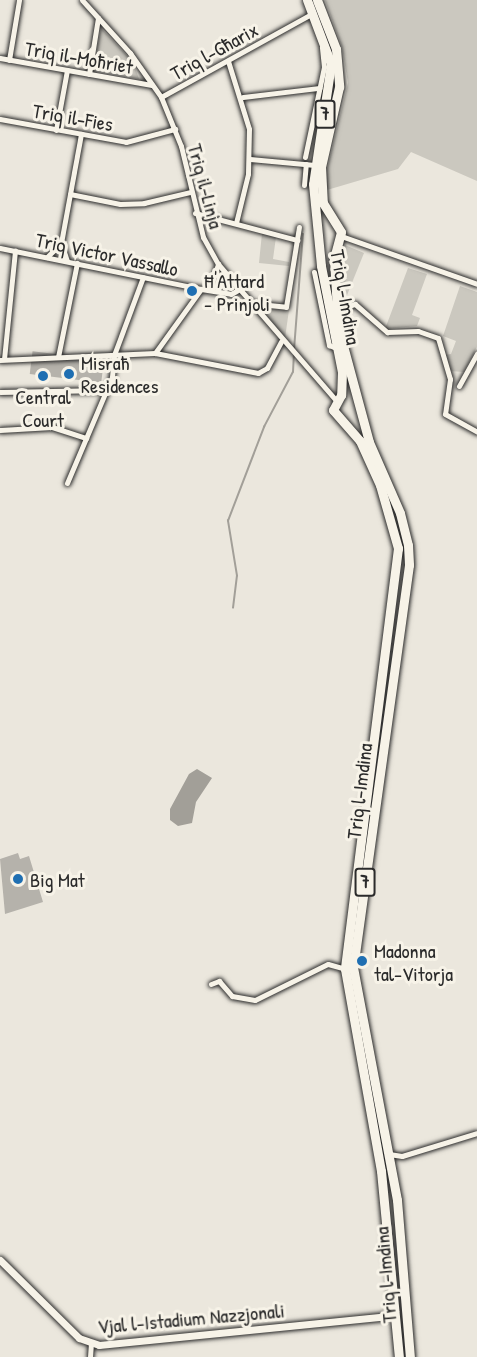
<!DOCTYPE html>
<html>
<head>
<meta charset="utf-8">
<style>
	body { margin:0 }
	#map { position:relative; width:477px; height:1357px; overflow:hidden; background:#ebe7dd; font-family:"Patrick Hand",sans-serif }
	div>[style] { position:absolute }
	.green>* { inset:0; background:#cbc8bf }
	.water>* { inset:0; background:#a29f98 }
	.stream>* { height:1.5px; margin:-0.75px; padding:0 0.75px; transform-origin:0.75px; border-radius:0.75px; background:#a29f98 }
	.building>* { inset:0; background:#b5b2ab; transform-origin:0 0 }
	.roads { filter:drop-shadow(0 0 2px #2b2b2b) drop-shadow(0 0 2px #2b2b2b) }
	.street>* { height:5px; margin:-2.5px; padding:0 2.5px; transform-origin:2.5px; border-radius:2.5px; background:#f7f3e8 }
	.secondary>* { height:7px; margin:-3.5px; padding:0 3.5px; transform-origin:3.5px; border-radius:3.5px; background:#f7f3e8 }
	.highway>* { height:9px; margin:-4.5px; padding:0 4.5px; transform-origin:4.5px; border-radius:4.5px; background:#f7f3e8 }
	.dots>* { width:16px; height:16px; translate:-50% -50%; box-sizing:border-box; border:3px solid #f7f3e8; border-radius:50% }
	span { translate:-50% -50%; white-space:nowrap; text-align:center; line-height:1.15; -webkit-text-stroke:6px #f7f3e8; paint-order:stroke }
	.shield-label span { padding:2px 4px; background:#f7f3e8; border:2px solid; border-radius:4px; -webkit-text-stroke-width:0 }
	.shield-label { font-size:18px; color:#2b2b2b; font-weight:700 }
	.street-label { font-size:20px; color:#2b2b2b }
	.poi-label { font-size:20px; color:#2b2b2b }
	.left { translate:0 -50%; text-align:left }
</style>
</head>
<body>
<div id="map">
	<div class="green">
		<i style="clip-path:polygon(325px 0,477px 0,477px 181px,411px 152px,398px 169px,327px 190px,327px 170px,348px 83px,342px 47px)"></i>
		<i style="clip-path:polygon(101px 28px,133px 62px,139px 79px,93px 71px)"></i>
		<i style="clip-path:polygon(262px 233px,276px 237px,273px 259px,289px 262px,289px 266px,259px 263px)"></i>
		<i style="clip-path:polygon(345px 245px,364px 253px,343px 305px,338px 286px)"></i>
		<i style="clip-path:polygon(408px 268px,427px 274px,412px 315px,420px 318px,417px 326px,385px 329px)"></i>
		<i style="clip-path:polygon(460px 286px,477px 292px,477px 347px,464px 372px,449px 371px,445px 355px,451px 354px,456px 341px,443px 336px)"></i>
		<i style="clip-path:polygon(261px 308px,289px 310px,285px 338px)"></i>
	</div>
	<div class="water">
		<i style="clip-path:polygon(197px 769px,212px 778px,196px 802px,192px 823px,178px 826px,170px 820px,170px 809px,189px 774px)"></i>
	</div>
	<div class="stream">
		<i style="left:294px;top:350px;width:116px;rotate:-85.6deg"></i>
		<i style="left:233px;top:608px;width:32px;rotate:-83deg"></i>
		<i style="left:237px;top:576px;width:56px;rotate:-99.3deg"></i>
		<i style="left:228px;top:521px;width:101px;rotate:-69deg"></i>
		<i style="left:264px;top:427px;width:62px;rotate:-62.2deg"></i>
		<i style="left:293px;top:372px;width:18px;rotate:-87deg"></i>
	</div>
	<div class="building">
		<i style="left:104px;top:360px;width:23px;height:72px;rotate:97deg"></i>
		<i style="clip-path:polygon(18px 853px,20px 859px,29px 856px,43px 902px,5px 914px,0 859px)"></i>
	</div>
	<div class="roads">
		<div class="street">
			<i style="left:82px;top:0;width:72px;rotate:47.8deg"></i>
			<i style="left:130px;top:53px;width:54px;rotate:54.8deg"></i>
			<i style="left:161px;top:97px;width:53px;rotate:67.8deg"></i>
			<i style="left:181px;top:146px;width:94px;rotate:76.4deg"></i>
			<i style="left:203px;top:237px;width:31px;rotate:61deg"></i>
			<i style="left:218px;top:264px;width:180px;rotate:49.1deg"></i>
			<i style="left:0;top:58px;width:154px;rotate:10.1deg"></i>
			<i style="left:9px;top:60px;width:61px;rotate:-80.5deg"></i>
			<i style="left:228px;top:61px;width:71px;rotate:72.8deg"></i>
			<i style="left:249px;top:129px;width:45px;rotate:91.3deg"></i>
			<i style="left:248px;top:174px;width:50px;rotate:103.8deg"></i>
			<i style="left:89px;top:74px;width:57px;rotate:-80.9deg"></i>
			<i style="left:161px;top:97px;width:174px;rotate:-28.9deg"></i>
			<i style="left:243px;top:97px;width:77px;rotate:-6.8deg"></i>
			<i style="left:0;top:119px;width:128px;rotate:10.3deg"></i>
			<i style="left:126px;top:142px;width:51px;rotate:-14.9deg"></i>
			<i style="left:56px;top:130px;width:61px;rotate:-79.6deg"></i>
			<i style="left:305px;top:157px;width:92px;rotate:-78.1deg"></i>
			<i style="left:324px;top:67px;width:20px;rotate:-96deg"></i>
			<i style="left:250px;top:159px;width:65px;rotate:5.3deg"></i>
			<i style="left:304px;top:185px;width:21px;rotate:-85deg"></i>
			<i style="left:70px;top:194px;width:51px;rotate:11.3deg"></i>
			<i style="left:120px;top:204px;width:24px;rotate:-2deg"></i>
			<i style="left:144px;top:203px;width:47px;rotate:-13.4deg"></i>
			<i style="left:195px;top:213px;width:106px;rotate:14.8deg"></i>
			<i style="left:341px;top:236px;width:144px;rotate:19.4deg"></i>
			<i style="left:0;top:248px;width:205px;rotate:11.5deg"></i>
			<i style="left:201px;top:289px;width:30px;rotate:9deg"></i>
			<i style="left:231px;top:294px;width:8px;rotate:-30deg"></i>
			<i style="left:47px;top:257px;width:20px;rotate:-45deg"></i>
			<i style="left:67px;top:261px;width:19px;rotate:-108deg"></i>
			<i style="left:61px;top:243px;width:111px;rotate:-79.6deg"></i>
			<i style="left:314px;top:272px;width:75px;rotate:78.4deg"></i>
			<i style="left:329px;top:345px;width:8px;rotate:23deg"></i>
			<i style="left:209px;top:289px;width:27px;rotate:-70deg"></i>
			<i style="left:250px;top:303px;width:36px;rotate:6deg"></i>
			<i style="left:286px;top:307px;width:81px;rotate:-80.8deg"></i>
			<i style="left:336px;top:310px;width:20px;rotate:-18deg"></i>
			<i style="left:355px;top:304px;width:43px;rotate:41.2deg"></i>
			<i style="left:387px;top:332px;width:31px;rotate:-2deg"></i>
			<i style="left:418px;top:331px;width:21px;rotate:19deg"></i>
			<i style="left:438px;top:338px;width:43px;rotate:73.7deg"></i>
			<i style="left:450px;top:379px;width:35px;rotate:98deg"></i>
			<i style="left:445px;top:414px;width:37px;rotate:29deg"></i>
			<i style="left:155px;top:353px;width:79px;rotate:-54.3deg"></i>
			<i style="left:58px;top:357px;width:96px;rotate:-78.6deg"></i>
			<i style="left:4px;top:359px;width:109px;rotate:-84.2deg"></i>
			<i style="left:0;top:360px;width:155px;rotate:-2.6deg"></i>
			<i style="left:155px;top:353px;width:105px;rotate:11deg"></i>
			<i style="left:258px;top:373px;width:10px;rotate:-29deg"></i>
			<i style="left:267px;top:368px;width:30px;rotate:-62deg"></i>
			<i style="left:459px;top:386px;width:37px;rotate:-61deg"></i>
			<i style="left:0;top:392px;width:105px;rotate:-1.1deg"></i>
			<i style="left:0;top:430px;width:52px;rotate:-3.3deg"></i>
			<i style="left:52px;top:427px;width:36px;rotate:18deg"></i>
			<i style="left:67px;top:483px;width:115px;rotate:-67deg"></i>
			<i style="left:112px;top:377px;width:22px;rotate:-85deg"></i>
			<i style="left:114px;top:355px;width:83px;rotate:-69.6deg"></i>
			<i style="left:211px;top:984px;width:9px;rotate:-21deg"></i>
			<i style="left:219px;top:981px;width:20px;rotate:49deg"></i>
			<i style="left:232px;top:996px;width:23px;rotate:10deg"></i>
			<i style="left:255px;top:1000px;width:81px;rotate:-26.3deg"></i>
			<i style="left:328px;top:964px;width:18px;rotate:16deg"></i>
			<i style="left:389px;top:1154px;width:13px;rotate:9deg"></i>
			<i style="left:402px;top:1156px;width:78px;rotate:-17deg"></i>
			<i style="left:90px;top:1357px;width:14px;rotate:-86deg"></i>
		</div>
		<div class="secondary">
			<i style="left:0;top:1260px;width:111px;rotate:44.6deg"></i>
			<i style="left:79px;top:1338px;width:21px;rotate:19deg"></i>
			<i style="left:99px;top:1345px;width:284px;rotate:-5.7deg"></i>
			<i style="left:382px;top:1317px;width:14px;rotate:-30deg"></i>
		</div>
		<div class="highway">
			<i style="left:307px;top:0;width:68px;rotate:69.4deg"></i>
			<i style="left:331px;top:64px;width:121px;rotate:98.5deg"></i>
			<i style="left:313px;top:184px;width:82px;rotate:84.4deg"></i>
			<i style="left:321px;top:266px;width:108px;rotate:78.8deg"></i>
			<i style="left:342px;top:372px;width:23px;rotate:92deg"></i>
			<i style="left:341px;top:395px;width:17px;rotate:118deg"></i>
			<i style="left:333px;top:410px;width:41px;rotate:48.9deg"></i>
			<i style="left:360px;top:441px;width:48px;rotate:65.6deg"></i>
			<i style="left:380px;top:485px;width:66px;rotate:74.1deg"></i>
			<i style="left:398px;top:548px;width:424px;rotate:97.2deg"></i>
			<i style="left:345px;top:969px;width:205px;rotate:79.9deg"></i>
			<i style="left:381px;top:1171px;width:187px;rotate:84.5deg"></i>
			<i style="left:317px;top:0;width:53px;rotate:68.8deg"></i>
			<i style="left:336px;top:49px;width:38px;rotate:85deg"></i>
			<i style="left:339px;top:87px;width:82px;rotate:102.7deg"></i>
			<i style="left:321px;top:167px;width:36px;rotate:87deg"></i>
			<i style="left:323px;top:203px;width:34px;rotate:58deg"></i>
			<i style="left:341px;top:232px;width:28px;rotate:105deg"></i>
			<i style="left:334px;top:259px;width:68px;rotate:86.6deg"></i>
			<i style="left:338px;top:327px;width:119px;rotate:74.9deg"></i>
			<i style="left:369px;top:442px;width:77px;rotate:66.4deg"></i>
			<i style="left:400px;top:513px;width:33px;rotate:76deg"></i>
			<i style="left:408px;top:545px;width:20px;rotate:87deg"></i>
			<i style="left:409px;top:565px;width:406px;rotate:97.9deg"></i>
			<i style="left:353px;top:967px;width:237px;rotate:79.3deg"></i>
			<i style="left:397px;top:1200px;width:158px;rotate:85.3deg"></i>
		</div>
	</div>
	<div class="dots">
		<i style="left:192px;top:291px;background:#1f6fb2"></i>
		<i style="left:69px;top:374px;background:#1f6fb2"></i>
		<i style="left:43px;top:376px;background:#1f6fb2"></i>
		<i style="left:18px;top:879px;background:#1f6fb2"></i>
		<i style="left:362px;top:961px;background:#1f6fb2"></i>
	</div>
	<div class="shield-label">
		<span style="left:325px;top:114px">7</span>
		<span style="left:365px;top:882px">7</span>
	</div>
	<div class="street-label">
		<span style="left:214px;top:51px;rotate:-29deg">Triq l-Għarix</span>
		<span style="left:79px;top:57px;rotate:10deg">Triq il-Moħriet</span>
		<span style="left:73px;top:117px;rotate:10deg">Triq il-Fies</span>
		<span style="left:206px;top:186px;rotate:75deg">Triq il-Linja</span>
		<span style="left:107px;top:254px;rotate:12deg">Triq Victor Vassallo</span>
		<span style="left:346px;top:297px;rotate:80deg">Triq l-Imdina</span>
		<span style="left:359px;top:791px;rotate:-83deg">Triq l-Imdina</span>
		<span style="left:385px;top:1275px;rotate:-95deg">Triq l-Imdina</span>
		<span style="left:191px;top:1318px;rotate:-5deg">Vjal l-Istadium Nazzjonali</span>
	</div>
	<div class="poi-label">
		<span class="left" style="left:204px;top:292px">Ħ'Attard<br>- Prinjoli</span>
		<span class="left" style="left:81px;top:374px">Misraħ<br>Residences</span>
		<span style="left:43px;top:408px">Central<br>Court</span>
		<span class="left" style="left:30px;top:879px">Big Mat</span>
		<span class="left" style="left:374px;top:962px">Madonna<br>tal-Vitorja</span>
	</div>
</div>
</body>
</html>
